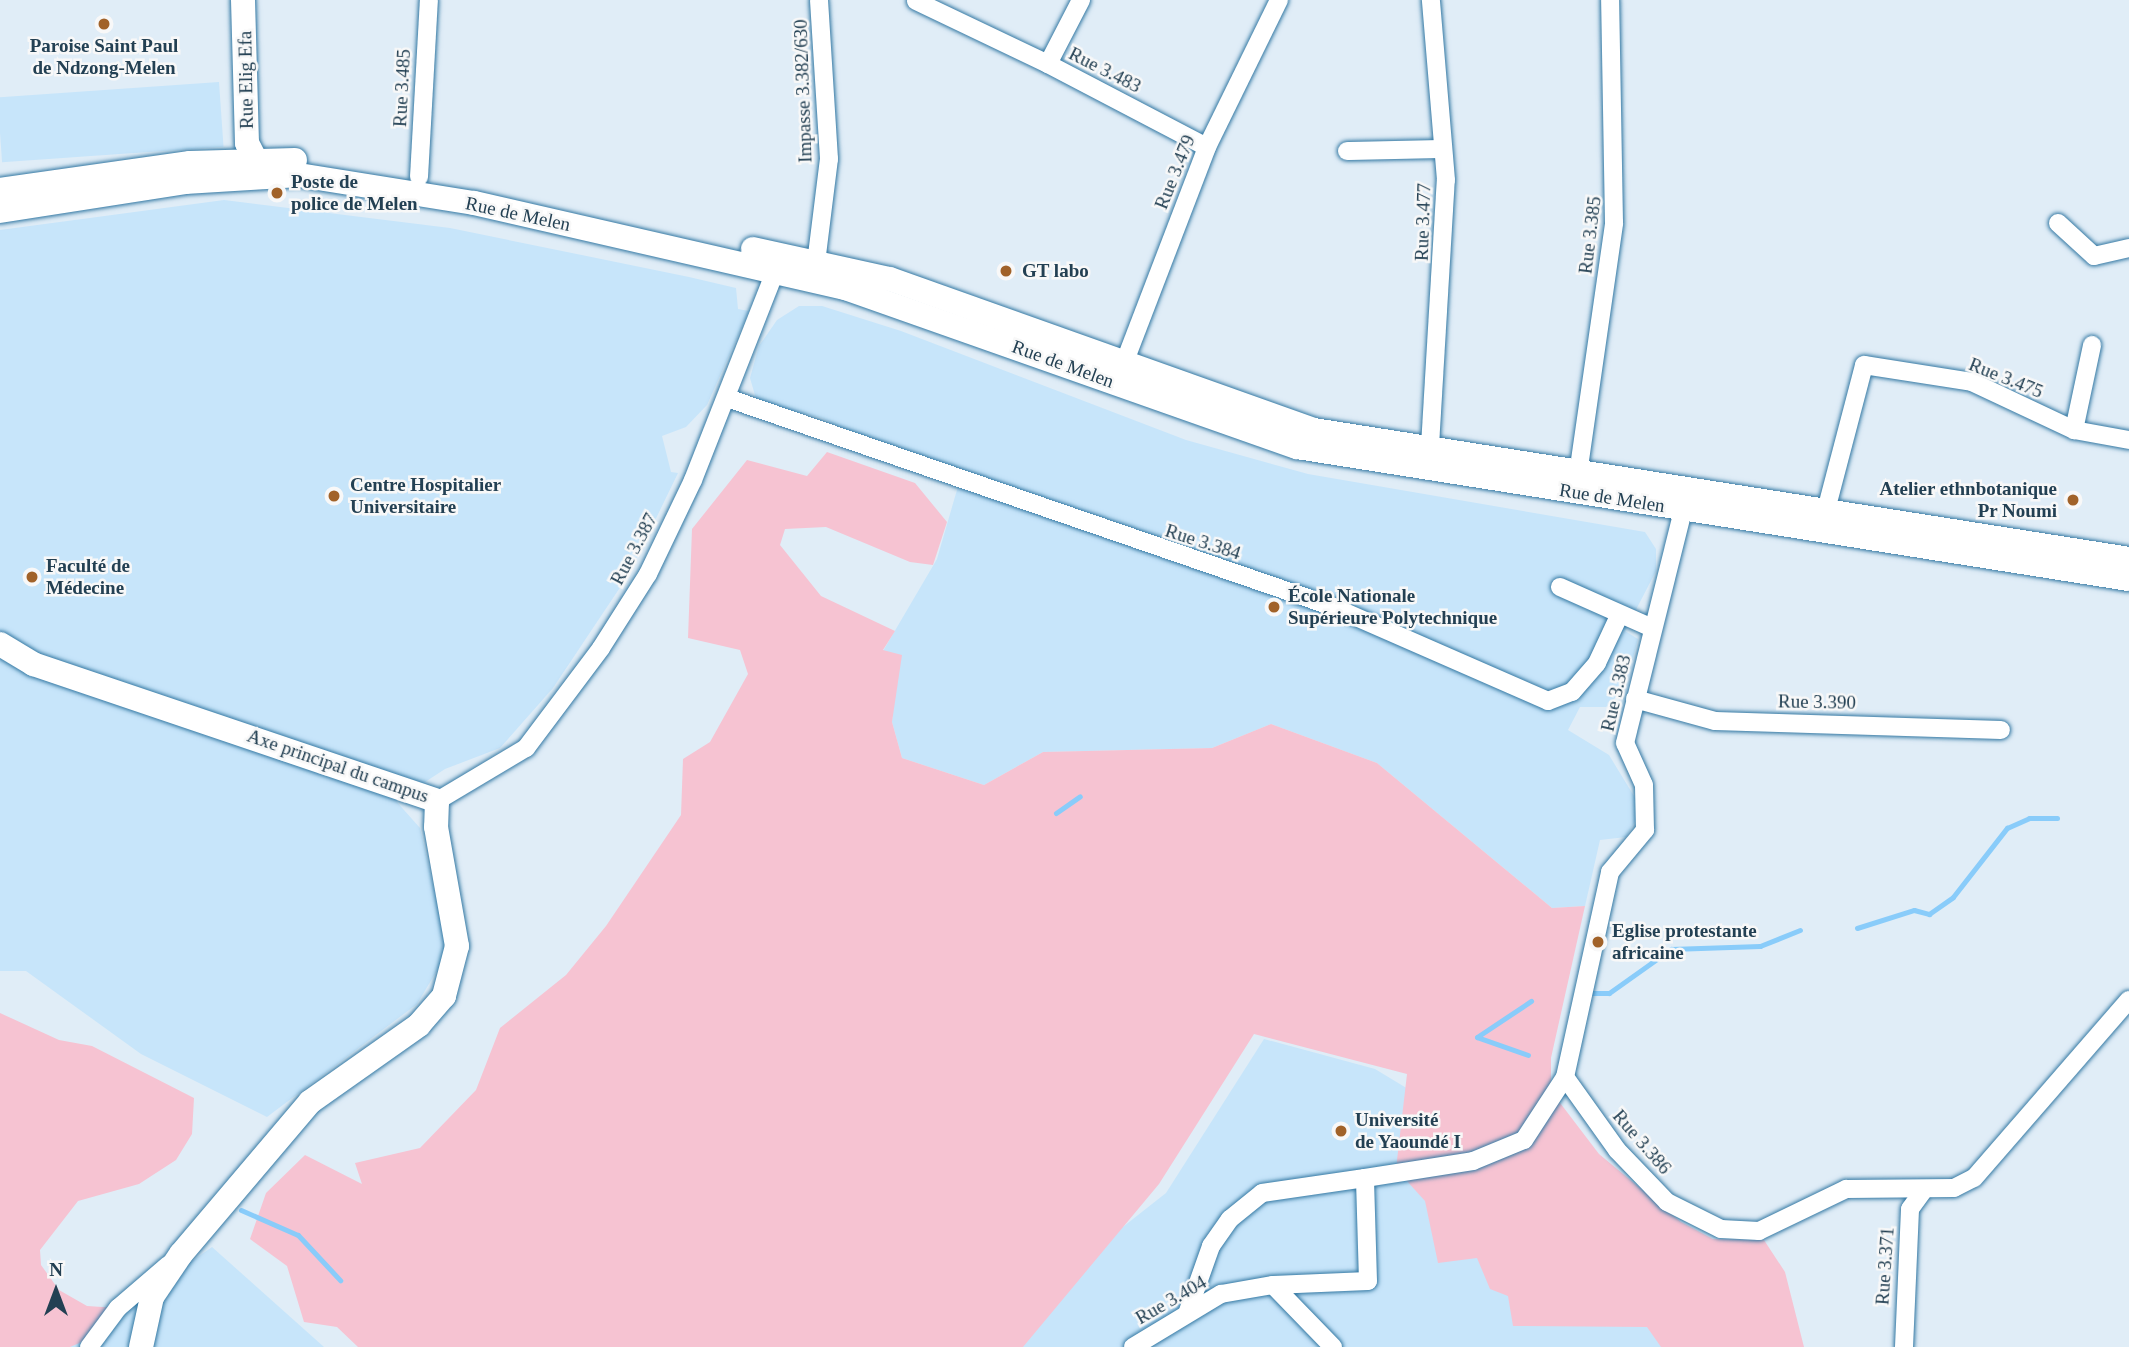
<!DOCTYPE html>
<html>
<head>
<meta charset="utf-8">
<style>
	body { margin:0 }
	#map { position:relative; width:2129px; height:1347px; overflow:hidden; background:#e0edf7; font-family:Georgia,serif }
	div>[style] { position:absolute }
	.built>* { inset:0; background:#c7e5fa; transform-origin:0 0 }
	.green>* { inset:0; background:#f6c3d2 }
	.stream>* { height:5px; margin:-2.5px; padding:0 2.5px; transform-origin:2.5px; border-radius:2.5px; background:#89ccfa }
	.roads { filter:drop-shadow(0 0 2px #3378a3) drop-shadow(0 0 2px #3378a3) }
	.street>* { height:18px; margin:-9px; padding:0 9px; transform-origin:9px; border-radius:9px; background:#fff }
	.secondary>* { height:24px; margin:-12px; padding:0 12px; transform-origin:12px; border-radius:12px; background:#fff }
	.dots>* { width:19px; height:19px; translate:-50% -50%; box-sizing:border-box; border:4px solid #f8f8f8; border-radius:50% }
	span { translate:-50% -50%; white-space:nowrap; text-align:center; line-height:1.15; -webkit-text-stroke:5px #f8f8f8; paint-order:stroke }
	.poi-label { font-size:19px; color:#234053; font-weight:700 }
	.left { translate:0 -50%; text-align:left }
	.right { translate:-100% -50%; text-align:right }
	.street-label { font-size:19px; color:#234053 }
	.north { position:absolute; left:21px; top:1256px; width:70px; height:70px; -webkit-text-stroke:5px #f8f8f8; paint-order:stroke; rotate:0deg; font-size:19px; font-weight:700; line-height:28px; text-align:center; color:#234053 }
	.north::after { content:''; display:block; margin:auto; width:24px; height:32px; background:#234053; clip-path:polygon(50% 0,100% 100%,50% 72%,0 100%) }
</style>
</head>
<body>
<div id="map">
	<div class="built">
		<i style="left:219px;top:82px;width:65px;height:222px;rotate:86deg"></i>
		<i style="clip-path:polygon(224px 200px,450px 228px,689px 277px,736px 288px,738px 309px,749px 311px,707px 405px,686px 427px,662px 436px,671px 472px,678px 473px,629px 574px,553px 688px,500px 748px,445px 769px,396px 801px,420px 828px,447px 947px,442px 962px,417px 1004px,267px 1117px,141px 1054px,26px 971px,0 971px,0 230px)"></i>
		<i style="clip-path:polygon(799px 306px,822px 306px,901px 331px,1186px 440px,1308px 474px,1645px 532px,1656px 549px,1656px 571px,1625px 631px,1638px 639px,1625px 688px,1606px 707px,1580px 707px,1568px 730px,1609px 755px,1637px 801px,1638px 816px,1626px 837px,1600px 840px,1585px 906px,1552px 908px,1377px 763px,1271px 724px,1212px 748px,1043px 752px,984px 785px,902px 758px,892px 722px,897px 667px,883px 651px,937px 559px,963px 469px,890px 453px,822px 418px,757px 402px,750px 378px,759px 346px,777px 320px)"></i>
		<i style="clip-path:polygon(1264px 1039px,1375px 1069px,1703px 1267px,1760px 1347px,996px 1347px,1020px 1308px,1166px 1193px)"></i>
		<i style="clip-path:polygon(212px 1247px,324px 1347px,70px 1347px)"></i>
	</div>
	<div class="green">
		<i style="clip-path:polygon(827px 452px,915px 483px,947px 522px,933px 565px,910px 562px,826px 527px,785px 529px,780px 545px,821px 596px,895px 631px,883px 650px,902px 655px,892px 722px,902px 758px,984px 785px,1043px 752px,1212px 748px,1271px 724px,1377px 763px,1552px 908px,1585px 906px,1551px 1058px,1551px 1091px,1599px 1154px,1681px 1222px,1713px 1239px,1764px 1240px,1785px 1272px,1804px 1347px,1661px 1347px,1647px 1327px,1513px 1326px,1508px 1296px,1490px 1289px,1477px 1258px,1438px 1263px,1425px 1201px,1396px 1169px,1407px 1074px,1254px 1034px,1159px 1184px,1023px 1347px,358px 1347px,337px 1327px,304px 1322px,287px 1266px,250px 1239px,266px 1193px,305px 1155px,362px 1184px,355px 1163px,420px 1148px,476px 1090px,500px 1028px,566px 975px,606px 926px,681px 815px,683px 759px,710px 742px,748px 674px,740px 650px,688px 638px,692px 529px,747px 460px,807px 476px)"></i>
		<i style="clip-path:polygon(0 1013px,59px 1040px,92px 1046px,194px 1098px,192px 1134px,176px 1160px,139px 1184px,78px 1201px,40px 1250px,41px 1265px,59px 1290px,87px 1306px,118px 1308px,98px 1335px,70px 1347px,0 1347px)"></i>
	</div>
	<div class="stream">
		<i style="left:1056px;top:813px;width:29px;rotate:-35deg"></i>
		<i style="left:1857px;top:928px;width:60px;rotate:-17.5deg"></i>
		<i style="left:1914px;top:910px;width:16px;rotate:15deg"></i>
		<i style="left:1929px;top:914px;width:29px;rotate:-35deg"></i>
		<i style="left:1953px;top:897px;width:88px;rotate:-52deg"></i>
		<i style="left:2007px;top:828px;width:24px;rotate:-24deg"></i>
		<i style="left:2029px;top:818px;width:28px"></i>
		<i style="left:1588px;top:993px;width:21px"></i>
		<i style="left:1609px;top:993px;width:76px;rotate:-35.4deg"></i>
		<i style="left:1671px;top:949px;width:89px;rotate:-1.9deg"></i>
		<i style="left:1760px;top:946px;width:43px;rotate:-21.8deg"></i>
		<i style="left:1528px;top:1055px;width:54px;rotate:-160.6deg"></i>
		<i style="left:1477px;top:1037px;width:65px;rotate:-33.7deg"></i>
		<i style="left:241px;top:1210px;width:62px;rotate:23.7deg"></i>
		<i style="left:298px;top:1235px;width:62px;rotate:47deg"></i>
	</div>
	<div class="roads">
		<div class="street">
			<i style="left:1081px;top:0;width:72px;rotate:117.3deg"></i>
			<i style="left:1048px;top:64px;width:179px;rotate:27.6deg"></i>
			<i style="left:916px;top:1px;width:146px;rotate:25.5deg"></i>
			<i style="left:1347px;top:151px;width:96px;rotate:-1.2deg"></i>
			<i style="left:419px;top:177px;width:177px;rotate:-86.8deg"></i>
			<i style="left:2058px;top:223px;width:49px;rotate:42.5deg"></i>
			<i style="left:2094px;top:256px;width:36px;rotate:-13deg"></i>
			<i style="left:816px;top:263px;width:105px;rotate:-82.9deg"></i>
			<i style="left:829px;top:159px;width:159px;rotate:-93.6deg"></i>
			<i style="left:1123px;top:366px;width:235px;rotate:-69deg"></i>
			<i style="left:1207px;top:147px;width:164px;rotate:-63.9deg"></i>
			<i style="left:730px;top:399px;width:636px;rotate:19.01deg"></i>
			<i style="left:1331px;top:606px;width:237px;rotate:23.6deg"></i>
			<i style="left:1548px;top:701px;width:26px;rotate:-21deg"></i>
			<i style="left:1572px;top:692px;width:38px;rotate:-49deg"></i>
			<i style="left:1597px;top:663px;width:52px;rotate:-64.9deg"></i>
			<i style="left:2074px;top:430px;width:87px;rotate:-78deg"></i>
			<i style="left:1430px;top:446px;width:266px;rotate:-86.6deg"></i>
			<i style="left:1446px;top:180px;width:181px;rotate:-94.8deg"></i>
			<i style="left:1578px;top:474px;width:254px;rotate:-81.8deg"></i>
			<i style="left:1614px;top:223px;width:223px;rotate:-91deg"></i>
			<i style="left:1825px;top:514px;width:154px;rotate:-75.3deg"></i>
			<i style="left:1864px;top:365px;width:109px;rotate:8.9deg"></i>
			<i style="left:1972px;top:382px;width:113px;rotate:25.2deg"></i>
			<i style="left:2074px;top:430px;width:56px;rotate:10.3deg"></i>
			<i style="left:1560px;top:587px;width:101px;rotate:24deg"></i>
			<i style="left:1635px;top:699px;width:83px;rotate:15.4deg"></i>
			<i style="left:1715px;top:721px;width:286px;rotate:1.8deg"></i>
			<i style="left:437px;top:801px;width:104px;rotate:-30.8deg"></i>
			<i style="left:526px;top:748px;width:125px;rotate:-53.1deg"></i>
			<i style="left:601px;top:648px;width:88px;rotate:-57.6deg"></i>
			<i style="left:648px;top:574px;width:104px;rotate:-64.4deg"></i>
			<i style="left:693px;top:480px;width:234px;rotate:-68.5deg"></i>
			<i style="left:1565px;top:1077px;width:210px;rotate:-77.6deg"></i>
			<i style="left:1610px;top:872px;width:55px;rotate:-50.2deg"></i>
			<i style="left:1645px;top:830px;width:45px;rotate:-91.3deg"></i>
			<i style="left:1644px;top:785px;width:46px;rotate:-114.3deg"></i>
			<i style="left:1625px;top:743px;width:240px;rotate:-76deg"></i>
			<i style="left:1188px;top:1311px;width:69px;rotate:-70.5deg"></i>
			<i style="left:1211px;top:1246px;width:33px;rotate:-55deg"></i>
			<i style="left:1230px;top:1219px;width:41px;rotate:-39.1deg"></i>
			<i style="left:1262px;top:1193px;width:104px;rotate:-8.3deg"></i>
			<i style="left:89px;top:1347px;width:49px;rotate:-53.4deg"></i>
			<i style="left:118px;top:1308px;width:66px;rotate:-40.7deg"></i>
			<i style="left:1133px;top:1347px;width:103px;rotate:-31.1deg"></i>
			<i style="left:1221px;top:1294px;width:53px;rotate:-9.8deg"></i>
			<i style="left:1333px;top:1347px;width:86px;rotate:-134.1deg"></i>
			<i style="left:1273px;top:1285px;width:95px;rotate:-2.4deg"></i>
			<i style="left:1368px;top:1281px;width:103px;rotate:-91.7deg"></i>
			<i style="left:1365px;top:1178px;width:109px;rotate:-8.9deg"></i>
			<i style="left:1473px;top:1161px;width:55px;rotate:-22.4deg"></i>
			<i style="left:1524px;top:1140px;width:75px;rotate:-56.9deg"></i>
			<i style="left:1565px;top:1077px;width:90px;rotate:54.5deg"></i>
			<i style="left:1617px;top:1150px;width:72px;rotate:46.1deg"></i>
			<i style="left:1667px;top:1202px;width:60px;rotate:26.6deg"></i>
			<i style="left:1721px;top:1229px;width:38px;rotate:3deg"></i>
			<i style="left:1759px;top:1231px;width:97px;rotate:-25.8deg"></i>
			<i style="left:1846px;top:1189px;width:108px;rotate:-0.5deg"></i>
			<i style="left:1954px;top:1188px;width:22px;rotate:-27deg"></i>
			<i style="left:1974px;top:1178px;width:236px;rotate:-49deg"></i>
			<i style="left:1904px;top:1347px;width:138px;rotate:-87.5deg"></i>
			<i style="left:1910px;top:1209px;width:22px;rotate:-54deg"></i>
		</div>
		<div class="secondary">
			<i style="left:243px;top:0;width:143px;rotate:88.4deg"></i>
			<i style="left:247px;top:143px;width:18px;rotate:63deg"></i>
			<i style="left:0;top:190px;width:192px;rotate:-8.1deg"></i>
			<i style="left:190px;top:163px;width:105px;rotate:-1.6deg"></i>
			<i style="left:0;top:211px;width:187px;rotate:-8.9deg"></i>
			<i style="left:185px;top:182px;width:114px;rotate:-3.5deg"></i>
			<i style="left:299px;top:175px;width:177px;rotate:9.1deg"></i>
			<i style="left:474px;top:203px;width:381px;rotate:12.9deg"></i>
			<i style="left:845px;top:288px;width:479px;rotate:19.4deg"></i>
			<i style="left:1297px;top:447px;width:842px;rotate:9.02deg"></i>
			<i style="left:753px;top:249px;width:140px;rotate:12.4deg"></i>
			<i style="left:890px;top:279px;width:450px;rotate:19.6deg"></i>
			<i style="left:1314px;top:430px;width:825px;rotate:8.99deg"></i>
			<i style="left:0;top:644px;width:39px;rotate:31deg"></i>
			<i style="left:33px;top:664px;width:427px;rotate:18.7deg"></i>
			<i style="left:437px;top:801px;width:26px;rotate:92deg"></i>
			<i style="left:436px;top:827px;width:121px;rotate:80deg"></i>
			<i style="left:457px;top:946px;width:52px;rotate:104.6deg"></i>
			<i style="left:444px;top:996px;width:38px;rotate:131deg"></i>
			<i style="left:419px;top:1025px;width:133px;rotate:144.8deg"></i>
			<i style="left:310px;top:1102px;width:199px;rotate:130.3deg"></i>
			<i style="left:181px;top:1254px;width:52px;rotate:124deg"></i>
			<i style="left:152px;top:1297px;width:51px;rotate:102.4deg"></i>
		</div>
	</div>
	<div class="dots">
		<i style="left:104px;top:24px;background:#a16229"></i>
		<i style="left:277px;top:193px;background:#a16229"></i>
		<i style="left:1006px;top:271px;background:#a16229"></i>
		<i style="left:334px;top:496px;background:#a16229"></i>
		<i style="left:2073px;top:500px;background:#a16229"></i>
		<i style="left:32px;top:577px;background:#a16229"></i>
		<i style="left:1274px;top:607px;background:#a16229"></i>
		<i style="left:1598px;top:942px;background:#a16229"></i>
		<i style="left:1341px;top:1131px;background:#a16229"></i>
	</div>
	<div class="poi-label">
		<span style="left:104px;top:57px">Paroise Saint Paul<br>de Ndzong-Melen</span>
		<span class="left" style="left:291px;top:193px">Poste de<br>police de Melen</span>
		<span class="left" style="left:1022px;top:271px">GT labo</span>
		<span class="left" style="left:350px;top:496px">Centre Hospitalier<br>Universitaire</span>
		<span class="right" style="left:2057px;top:500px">Atelier ethnbotanique<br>Pr Noumi</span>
		<span class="left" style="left:46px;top:577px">Faculté de<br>Médecine</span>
		<span class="left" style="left:1288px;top:607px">École Nationale<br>Supérieure Polytechnique</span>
		<span class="left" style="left:1612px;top:942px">Eglise protestante<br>africaine</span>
		<span class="left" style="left:1355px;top:1131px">Université<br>de Yaoundé I</span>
	</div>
	<div class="street-label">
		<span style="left:1105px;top:70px;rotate:27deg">Rue 3.483</span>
		<span style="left:246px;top:80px;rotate:-91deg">Rue Elig Efa</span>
		<span style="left:402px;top:88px;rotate:-87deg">Rue 3.485</span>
		<span style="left:803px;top:91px;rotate:-92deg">Impasse 3.382/630</span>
		<span style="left:1175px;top:172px;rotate:-68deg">Rue 3.479</span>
		<span style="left:518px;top:214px;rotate:12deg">Rue de Melen</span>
		<span style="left:1423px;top:222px;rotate:-88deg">Rue 3.477</span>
		<span style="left:1590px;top:235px;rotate:-83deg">Rue 3.385</span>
		<span style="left:1063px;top:364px;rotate:20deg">Rue de Melen</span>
		<span style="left:2006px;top:378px;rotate:22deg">Rue 3.475</span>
		<span style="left:1612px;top:498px;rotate:9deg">Rue de Melen</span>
		<span style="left:1203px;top:542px;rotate:18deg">Rue 3.384</span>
		<span style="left:634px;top:549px;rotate:-62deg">Rue 3.387</span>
		<span style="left:1616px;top:693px;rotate:-77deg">Rue 3.383</span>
		<span style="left:1817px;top:702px;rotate:1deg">Rue 3.390</span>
		<span style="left:338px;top:766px;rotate:19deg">Axe principal du campus</span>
		<span style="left:1642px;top:1142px;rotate:49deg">Rue 3.386</span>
		<span style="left:1885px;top:1266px;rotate:-86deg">Rue 3.371</span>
		<span style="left:1171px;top:1300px;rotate:-30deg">Rue 3.404</span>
	</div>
	<div class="north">N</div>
</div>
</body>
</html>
